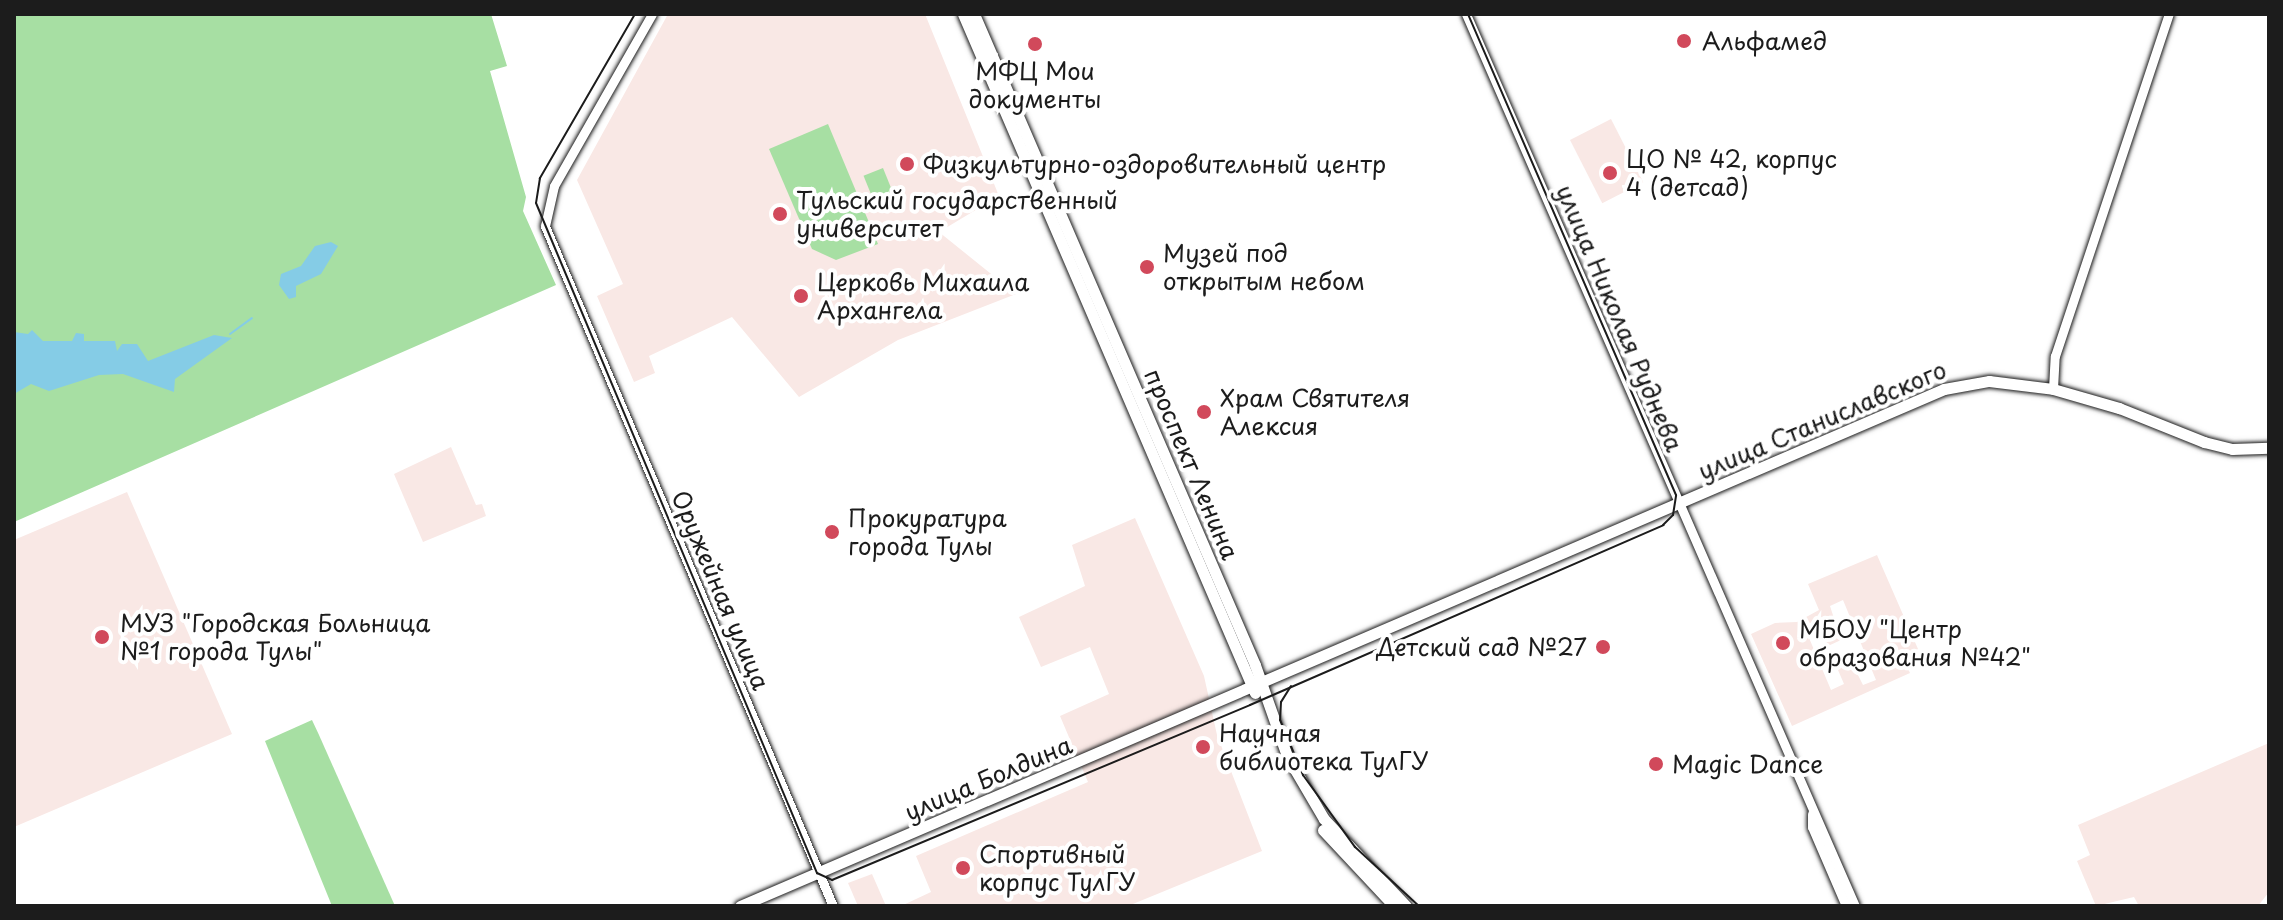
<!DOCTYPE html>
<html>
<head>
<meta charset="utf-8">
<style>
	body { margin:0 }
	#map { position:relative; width:2283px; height:920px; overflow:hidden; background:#fff; font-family:"Playpen Sans",sans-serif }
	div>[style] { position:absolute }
	.built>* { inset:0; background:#f9e8e5; transform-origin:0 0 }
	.green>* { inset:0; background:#a7dfa3; transform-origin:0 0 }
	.water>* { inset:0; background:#85cce6 }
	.stream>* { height:2px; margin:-1px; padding:0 1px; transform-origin:1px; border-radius:1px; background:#85cce6 }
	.roads { filter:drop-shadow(0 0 2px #1c1c1c) drop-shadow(0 0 2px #1c1c1c) }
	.minor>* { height:9px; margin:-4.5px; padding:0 4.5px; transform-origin:4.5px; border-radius:4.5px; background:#fff }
	.major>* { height:11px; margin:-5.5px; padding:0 5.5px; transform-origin:5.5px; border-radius:5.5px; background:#fff }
	.tram>* { height:2px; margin:-1px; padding:0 1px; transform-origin:1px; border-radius:1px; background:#1c1c1c }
	.dots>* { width:22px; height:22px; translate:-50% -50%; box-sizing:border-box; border:4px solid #fff; border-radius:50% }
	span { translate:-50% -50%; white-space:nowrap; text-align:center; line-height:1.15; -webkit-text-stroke:8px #fff; paint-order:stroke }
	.poi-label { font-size:24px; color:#1c1c1c }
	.left { translate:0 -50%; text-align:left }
	.right { translate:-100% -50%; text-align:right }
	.street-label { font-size:24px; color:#1c1c1c }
	.frame { position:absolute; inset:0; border:16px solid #1c1c1c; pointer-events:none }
</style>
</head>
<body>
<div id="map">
	<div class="built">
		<i style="clip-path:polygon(668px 14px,925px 14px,999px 196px,939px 232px,1016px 294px,898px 340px,799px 397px,732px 317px,649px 356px,655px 373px,634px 382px,597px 296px,623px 284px,577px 180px)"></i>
		<i style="left:1611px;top:119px;width:71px;height:46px;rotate:63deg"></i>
		<i style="clip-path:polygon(451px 447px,476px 505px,482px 504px,486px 516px,423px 542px,394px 474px)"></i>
		<i style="clip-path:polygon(127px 492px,232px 734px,14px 827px,14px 540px)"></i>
		<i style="clip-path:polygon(1135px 518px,1204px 676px,1217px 735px,1262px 851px,1128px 906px,901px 906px,931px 892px,916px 856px,1088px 782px,1060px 716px,1109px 694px,1090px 647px,1041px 667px,1019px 617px,1085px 586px,1072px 545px)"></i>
		<i style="clip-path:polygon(evenodd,1877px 555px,1918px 649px,1902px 656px,1910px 673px,1792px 726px,1751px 634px,1775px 623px,1797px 622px,1819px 610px,1808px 584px,1877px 555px,1843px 600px,1876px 680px,1863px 685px,1846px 651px,1832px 656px,1844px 684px,1831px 690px,1804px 626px,1817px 620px,1828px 646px,1841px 640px,1830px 606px,1843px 600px)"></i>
		<i style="clip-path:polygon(2269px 743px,2269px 892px,2258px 906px,2139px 906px,2134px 897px,2096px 906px,2077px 861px,2090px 855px,2078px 825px)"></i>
		<i style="clip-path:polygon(872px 874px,886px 906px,858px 906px,848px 883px)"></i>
	</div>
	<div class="green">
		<i style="clip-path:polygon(14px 14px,491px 14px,507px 66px,490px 71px,526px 197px,523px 211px,556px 285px,14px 522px)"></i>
		<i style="clip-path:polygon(828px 124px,878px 244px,836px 260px,812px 249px,769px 149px)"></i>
		<i style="left:883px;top:168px;width:38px;height:21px;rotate:68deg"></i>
		<i style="clip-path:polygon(312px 720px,319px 735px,395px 906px,332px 906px,265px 741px)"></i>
	</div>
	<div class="water">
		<i style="clip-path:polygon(331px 242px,338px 246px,321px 274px,296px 286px,296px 297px,289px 299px,279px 285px,281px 274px,301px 266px,315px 246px)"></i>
		<i style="clip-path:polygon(32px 330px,43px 341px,72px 341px,76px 333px,84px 334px,84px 341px,115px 341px,117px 351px,122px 344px,137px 344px,148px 361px,214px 335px,232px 338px,175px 379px,174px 392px,123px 374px,99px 375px,49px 391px,31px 384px,14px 394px,14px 332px,28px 334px)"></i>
	</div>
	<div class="stream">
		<i style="left:230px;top:334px;width:27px;rotate:-36deg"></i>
	</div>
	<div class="roads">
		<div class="minor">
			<i style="left:652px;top:14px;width:198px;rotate:119.7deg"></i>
			<i style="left:554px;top:186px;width:41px;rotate:102.7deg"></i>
			<i style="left:545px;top:226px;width:738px;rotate:67.05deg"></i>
			<i style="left:1466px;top:14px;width:973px;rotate:66.44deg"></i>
			<i style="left:2053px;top:389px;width:33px;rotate:-87deg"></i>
			<i style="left:2055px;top:356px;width:360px;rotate:-71.6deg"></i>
			<i style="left:1812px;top:814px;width:13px;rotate:90deg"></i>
			<i style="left:1812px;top:827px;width:86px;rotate:66.7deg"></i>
		</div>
		<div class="major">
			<i style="left:963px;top:14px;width:739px;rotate:66.73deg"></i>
			<i style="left:974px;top:14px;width:709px;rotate:66.65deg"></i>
			<i style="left:1255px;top:665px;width:96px;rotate:70.6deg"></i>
			<i style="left:1287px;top:756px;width:73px;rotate:59.6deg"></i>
			<i style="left:1324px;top:819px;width:120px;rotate:46.7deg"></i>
			<i style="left:1323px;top:830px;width:104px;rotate:46.9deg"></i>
			<i style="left:740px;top:906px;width:1310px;rotate:-23.24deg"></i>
			<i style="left:1944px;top:389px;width:46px;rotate:-10.1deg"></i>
			<i style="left:1989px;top:381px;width:64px;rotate:7.1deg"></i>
			<i style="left:2053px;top:389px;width:69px;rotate:16.1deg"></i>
			<i style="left:2119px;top:408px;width:92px;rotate:21.8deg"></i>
			<i style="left:2204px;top:442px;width:29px;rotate:14deg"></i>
			<i style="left:2232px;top:449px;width:37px;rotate:-2deg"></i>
		</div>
	</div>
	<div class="tram">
		<i style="left:635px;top:14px;width:190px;rotate:120.1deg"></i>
		<i style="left:540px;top:178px;width:25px;rotate:99deg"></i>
		<i style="left:536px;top:203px;width:727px;rotate:67.25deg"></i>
		<i style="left:817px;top:873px;width:17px;rotate:25deg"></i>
		<i style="left:832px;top:880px;width:453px;rotate:-22.7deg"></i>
		<i style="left:1250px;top:705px;width:451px;rotate:-23.5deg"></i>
		<i style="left:1663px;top:525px;width:14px;rotate:-45deg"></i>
		<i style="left:1673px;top:515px;width:20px;rotate:-81deg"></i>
		<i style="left:1676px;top:495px;width:524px;rotate:-113.39deg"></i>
		<i style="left:1291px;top:686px;width:19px;rotate:122deg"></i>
		<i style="left:1281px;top:702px;width:18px;rotate:93deg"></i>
		<i style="left:1280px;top:720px;width:60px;rotate:67.3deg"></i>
		<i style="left:1303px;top:775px;width:89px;rotate:54.2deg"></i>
		<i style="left:1355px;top:847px;width:87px;rotate:42.7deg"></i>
	</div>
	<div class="dots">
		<i style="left:1684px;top:41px;background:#d1495b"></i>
		<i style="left:1035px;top:44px;background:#d1495b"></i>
		<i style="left:907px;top:164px;background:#d1495b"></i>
		<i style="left:1610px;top:173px;background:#d1495b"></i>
		<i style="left:780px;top:214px;background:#d1495b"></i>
		<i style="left:1147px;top:267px;background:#d1495b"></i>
		<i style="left:801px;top:296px;background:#d1495b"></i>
		<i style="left:1204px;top:412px;background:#d1495b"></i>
		<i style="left:832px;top:532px;background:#d1495b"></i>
		<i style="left:102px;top:637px;background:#d1495b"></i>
		<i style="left:1783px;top:643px;background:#d1495b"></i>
		<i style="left:1603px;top:647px;background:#d1495b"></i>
		<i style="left:1203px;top:747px;background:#d1495b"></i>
		<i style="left:1656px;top:764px;background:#d1495b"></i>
		<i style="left:963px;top:868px;background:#d1495b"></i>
	</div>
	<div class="poi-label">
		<span class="left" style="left:1702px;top:41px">Альфамед</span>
		<span style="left:1035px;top:85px">МФЦ Мои<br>документы</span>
		<span class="left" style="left:1626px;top:173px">ЦО № 42, корпус<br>4 (детсад)</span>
		<span class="left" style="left:923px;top:164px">Физкультурно-оздоровительный центр</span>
		<span class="left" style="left:796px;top:214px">Тульский государственный<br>университет</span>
		<span class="left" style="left:1163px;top:267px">Музей под<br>открытым небом</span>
		<span class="left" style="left:817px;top:296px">Церковь Михаила<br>Архангела</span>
		<span class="left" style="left:1220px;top:412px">Храм Святителя<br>Алексия</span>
		<span class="left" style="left:848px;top:532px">Прокуратура<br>города Тулы</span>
		<span class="left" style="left:120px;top:637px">МУЗ "Городская Больница<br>№1 города Тулы"</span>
		<span class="left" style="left:1799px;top:643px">МБОУ "Центр<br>образования №42"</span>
		<span class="right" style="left:1587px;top:647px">Детский сад №27</span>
		<span class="left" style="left:1219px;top:747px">Научная<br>библиотека ТулГУ</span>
		<span class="left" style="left:1672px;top:764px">Magic Dance</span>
		<span class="left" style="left:979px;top:868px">Спортивный<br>корпус ТулГУ</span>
	</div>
	<div class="street-label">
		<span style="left:1620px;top:318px;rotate:67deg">улица Николая Руднева</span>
		<span style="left:1822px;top:420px;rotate:-23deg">улица Станиславского</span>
		<span style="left:1192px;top:464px;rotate:67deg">проспект Ленина</span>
		<span style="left:721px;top:590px;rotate:67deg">Оружейная улица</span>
		<span style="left:988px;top:778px;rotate:-23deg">улица Болдина</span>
	</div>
	<div class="frame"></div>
</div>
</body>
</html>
